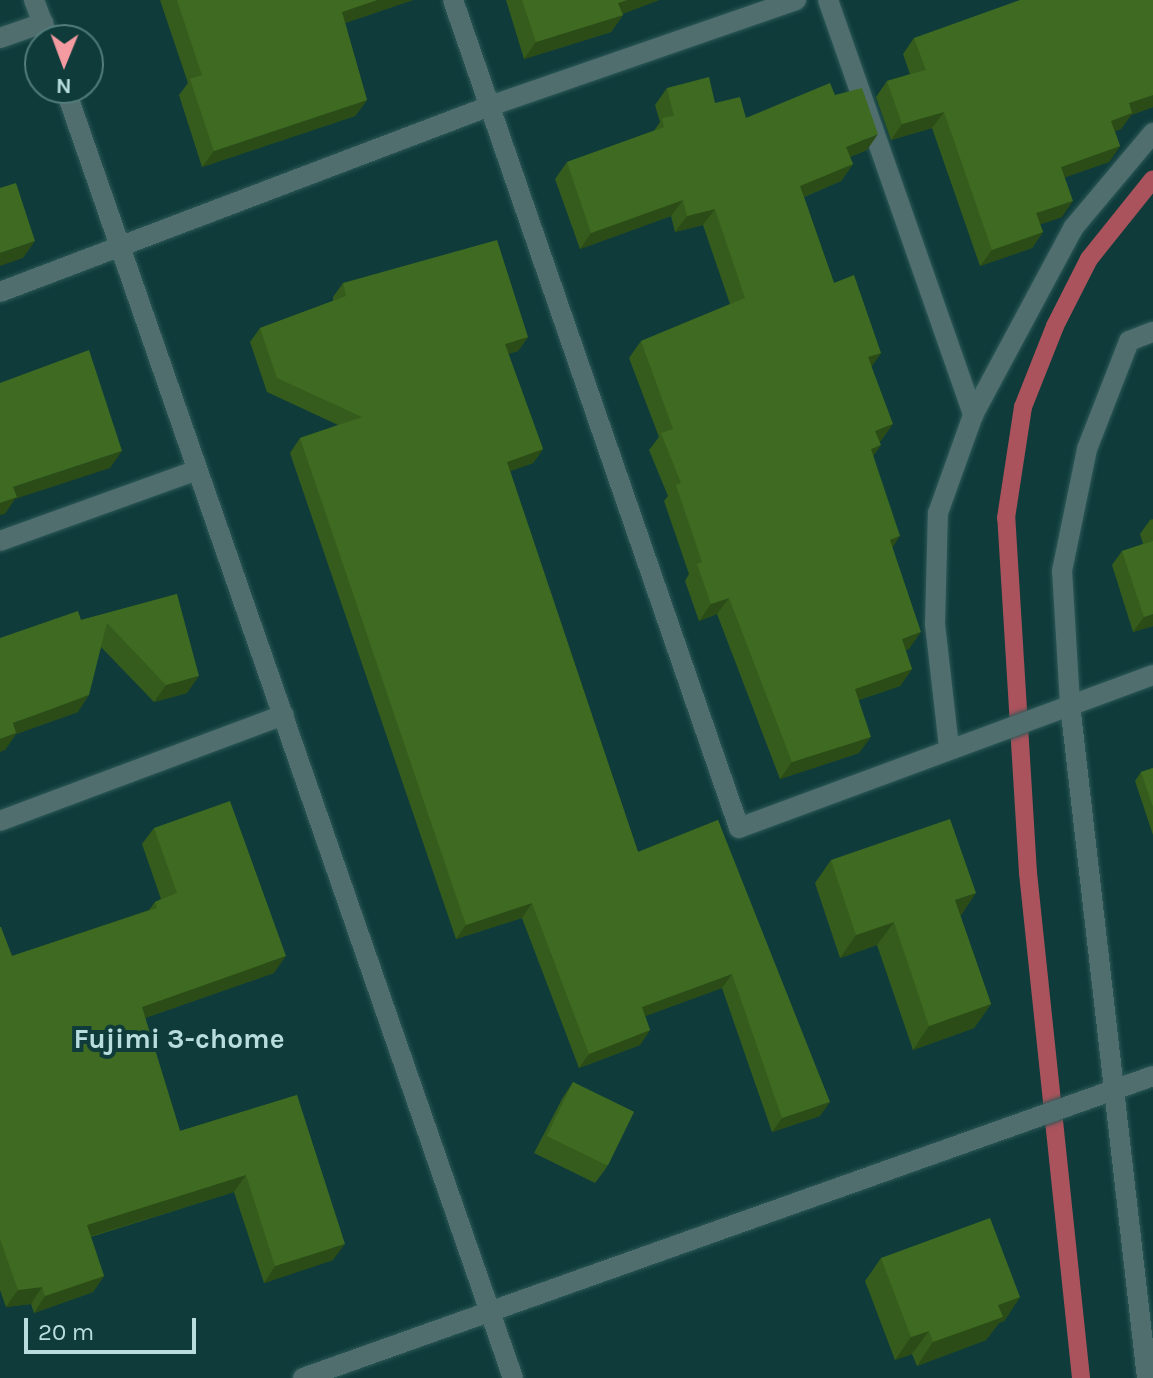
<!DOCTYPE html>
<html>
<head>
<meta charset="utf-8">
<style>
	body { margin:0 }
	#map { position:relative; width:1153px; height:1378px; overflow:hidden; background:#0f3b3b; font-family:Karla,sans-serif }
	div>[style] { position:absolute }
	.stream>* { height:18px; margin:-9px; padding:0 9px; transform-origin:9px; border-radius:9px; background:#aa535c }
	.roads { filter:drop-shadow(0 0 2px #2d5858) drop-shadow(0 0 2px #2d5858) }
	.minor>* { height:20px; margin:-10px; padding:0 10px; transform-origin:10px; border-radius:10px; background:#506e6e }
	.tertiary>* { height:20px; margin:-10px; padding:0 10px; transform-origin:10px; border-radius:10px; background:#506e6e }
	.wall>* { inset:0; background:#355c1c }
	.shaded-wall>* { inset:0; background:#2b4b17 }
	.building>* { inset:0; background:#3e6b21; transform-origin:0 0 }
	span { translate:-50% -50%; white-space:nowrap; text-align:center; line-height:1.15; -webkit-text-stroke:8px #0f3b3b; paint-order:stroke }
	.neighbourhood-label { font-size:28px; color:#b8dddc; font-weight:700 }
	.north { position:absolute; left:24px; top:24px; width:80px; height:80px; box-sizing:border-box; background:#0f3b3b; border:2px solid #537c7b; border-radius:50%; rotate:181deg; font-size:22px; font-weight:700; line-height:32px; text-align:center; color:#b8dddc }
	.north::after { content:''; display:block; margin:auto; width:28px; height:36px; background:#f49aa1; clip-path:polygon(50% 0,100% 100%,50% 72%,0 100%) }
	.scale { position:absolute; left:24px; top:1318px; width:172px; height:36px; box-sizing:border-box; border:4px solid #b8dddc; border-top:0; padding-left:10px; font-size:24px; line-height:28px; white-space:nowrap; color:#b8dddc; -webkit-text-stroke:6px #0f3b3b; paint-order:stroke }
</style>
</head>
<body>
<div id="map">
	<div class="stream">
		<i style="left:1081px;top:1378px;width:508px;rotate:-95.99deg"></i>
		<i style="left:1028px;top:873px;width:356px;rotate:-93.5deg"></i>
		<i style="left:1006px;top:518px;width:112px;rotate:-81.3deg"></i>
		<i style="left:1023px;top:407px;width:87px;rotate:-68.4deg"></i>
		<i style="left:1055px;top:326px;width:75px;rotate:-63.1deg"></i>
		<i style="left:1089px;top:259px;width:102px;rotate:-51.3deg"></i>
	</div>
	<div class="roads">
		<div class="minor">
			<i style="left:453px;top:0;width:876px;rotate:70.94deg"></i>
			<i style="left:739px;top:828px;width:441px;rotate:-20.3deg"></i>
			<i style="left:828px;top:0;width:440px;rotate:70.7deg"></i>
			<i style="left:0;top:38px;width:46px;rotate:-19.2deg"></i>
			<i style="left:0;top:292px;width:524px;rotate:-20.79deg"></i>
			<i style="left:490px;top:106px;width:324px;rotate:-19.1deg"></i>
			<i style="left:0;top:541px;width:209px;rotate:-19.8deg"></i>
			<i style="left:949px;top:747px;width:124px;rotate:-96.5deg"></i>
			<i style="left:935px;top:624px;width:111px;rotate:-88.5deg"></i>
			<i style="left:938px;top:513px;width:104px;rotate:-70.3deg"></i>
			<i style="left:973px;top:415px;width:213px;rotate:-61.8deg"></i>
			<i style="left:1074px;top:227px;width:123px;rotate:-50deg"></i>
			<i style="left:0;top:821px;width:303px;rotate:-20.5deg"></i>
			<i style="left:1147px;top:1378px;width:678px;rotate:-96.52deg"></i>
			<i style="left:1070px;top:704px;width:133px;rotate:-93.4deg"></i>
			<i style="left:1062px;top:571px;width:125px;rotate:-78.4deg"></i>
			<i style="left:1087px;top:449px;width:116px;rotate:-68.7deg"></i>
			<i style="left:1129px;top:341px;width:26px;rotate:-21deg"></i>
		</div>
		<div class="tertiary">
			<i style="left:34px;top:0;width:43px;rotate:69.4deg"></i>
			<i style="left:65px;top:88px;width:1366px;rotate:70.85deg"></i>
			<i style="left:303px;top:1378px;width:902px;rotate:-19.56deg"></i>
		</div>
	</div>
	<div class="wall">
		<i style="clip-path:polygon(160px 0,413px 0,345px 23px,367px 100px,355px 116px,202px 167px,179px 95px,188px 83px)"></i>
		<i style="clip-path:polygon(506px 0,659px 0,622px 14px,623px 15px,611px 32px,524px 59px)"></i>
		<i style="clip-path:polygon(1153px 0,1153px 107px,1131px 115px,1121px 129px,1115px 131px,1120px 146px,1109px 162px,1065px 177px,1062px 217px,1040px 224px,1043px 232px,1032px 248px,980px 266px,932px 128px,891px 140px,876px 97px,887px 81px,910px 74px,903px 54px,914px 38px)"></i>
		<i style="clip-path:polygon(667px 88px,715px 103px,746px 118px,835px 95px,867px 150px,850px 157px,853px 164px,841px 181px,804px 197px,834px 283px,881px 353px,871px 367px,881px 441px,880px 441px,873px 456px,892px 548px,909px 649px,905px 650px,912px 669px,900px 686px,859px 700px,859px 753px,780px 779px,717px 614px,699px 621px,685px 581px,689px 574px,664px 501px,668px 496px,649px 450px,659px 437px,629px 358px,641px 341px,730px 304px,703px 225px,675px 232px,671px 216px,580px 249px,555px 179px,567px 162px,654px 131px,660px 122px,655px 105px)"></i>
		<i style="clip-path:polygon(343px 283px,528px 337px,518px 351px,508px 354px,543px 449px,533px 463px,510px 471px,638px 852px,718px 820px,820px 1116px,772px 1132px,722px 988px,645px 1016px,650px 1030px,640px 1045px,579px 1068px,522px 918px,456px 939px,290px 453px,300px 438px,338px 425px,267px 392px,250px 342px,260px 328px,333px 301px,333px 297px)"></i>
		<i style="clip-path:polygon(1153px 519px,1153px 626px,1133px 632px,1112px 565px,1122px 551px,1143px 544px,1140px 534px,1150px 520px)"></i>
		<i style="clip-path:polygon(177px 594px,187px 693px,154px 702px,101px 647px,78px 712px,16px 734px,5px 750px,81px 620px)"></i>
		<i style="clip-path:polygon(1153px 768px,1153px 835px,1135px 781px,1141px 772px)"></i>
		<i style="clip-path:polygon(154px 828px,274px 973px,145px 1018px,180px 1131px,297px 1095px,333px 1260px,264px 1283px,234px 1192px,91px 1237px,104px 1276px,93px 1292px,34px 1313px,31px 1304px,6px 1307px,0 1290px,0 927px,12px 956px,149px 910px,155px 902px,161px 899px,142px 844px)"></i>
		<i style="clip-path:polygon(831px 860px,960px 915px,991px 1004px,974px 1028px,913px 1050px,877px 945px,840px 958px,815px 883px)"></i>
		<i style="clip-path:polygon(573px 1082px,607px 1167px,595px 1183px,534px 1153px,562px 1099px)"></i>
		<i style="clip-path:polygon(881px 1258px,1020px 1297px,1004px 1321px,999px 1323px,986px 1340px,917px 1366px,912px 1354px,895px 1360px,865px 1281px)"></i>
	</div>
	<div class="shaded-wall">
		<i style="clip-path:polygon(377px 0,413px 0,330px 28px,342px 12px)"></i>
		<i style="clip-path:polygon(627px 0,659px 0,606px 20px,618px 3px)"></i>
		<i style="clip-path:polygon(623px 15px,611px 32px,524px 59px,536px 42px)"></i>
		<i style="clip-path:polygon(1153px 95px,1153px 107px,1131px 115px,1121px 129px,1099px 137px,1111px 121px,1129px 103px)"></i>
		<i style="clip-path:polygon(367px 100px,355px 116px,202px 167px,214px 151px)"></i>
		<i style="clip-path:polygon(944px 112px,932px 128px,891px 140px,902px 124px)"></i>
		<i style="clip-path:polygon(878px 134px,867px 150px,834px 164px,846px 147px)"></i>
		<i style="clip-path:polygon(1120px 146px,1109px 162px,1049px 183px,1061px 167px)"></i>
		<i style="clip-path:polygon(853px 164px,841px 181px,788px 203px,800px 186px)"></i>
		<i style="clip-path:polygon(683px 200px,671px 216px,580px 249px,591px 233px)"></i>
		<i style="clip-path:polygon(1073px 201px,1062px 217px,1025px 230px,1036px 213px)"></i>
		<i style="clip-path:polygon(715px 209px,703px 225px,675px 232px,687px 216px)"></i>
		<i style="clip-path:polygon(1043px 232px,1032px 248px,980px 266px,992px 250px)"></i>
		<i style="clip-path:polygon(35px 241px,23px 258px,0 266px,0 253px)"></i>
		<i style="clip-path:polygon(528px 337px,518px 351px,495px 358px,505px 344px)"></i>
		<i style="clip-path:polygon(881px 353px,870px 369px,868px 357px)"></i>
		<i style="clip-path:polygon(893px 424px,881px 441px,864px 447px,875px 431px)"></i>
		<i style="clip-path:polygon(881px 445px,870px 461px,871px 449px)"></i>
		<i style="clip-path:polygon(543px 449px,533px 463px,497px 476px,507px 462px)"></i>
		<i style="clip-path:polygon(122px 451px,110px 468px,15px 499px,5px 514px,0 515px,0 503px,13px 487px)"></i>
		<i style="clip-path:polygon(900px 536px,889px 553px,890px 540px)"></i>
		<i style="clip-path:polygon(729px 598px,717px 614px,699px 621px,711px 604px)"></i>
		<i style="clip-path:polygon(1153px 614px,1153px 626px,1133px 632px,1144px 617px)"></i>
		<i style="clip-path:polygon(921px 632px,909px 649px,890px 655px,902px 639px)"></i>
		<i style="clip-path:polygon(912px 669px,900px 686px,843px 705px,855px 689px)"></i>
		<i style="clip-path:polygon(199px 676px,187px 693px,154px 702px,166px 685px)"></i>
		<i style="clip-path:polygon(89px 695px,78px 712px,16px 734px,5px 750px,0 752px,0 739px,13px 723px)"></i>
		<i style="clip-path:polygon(871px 737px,859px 753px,780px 779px,792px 762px)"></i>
		<i style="clip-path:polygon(976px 893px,960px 917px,955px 900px)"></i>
		<i style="clip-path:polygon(532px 903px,522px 918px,456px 939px,466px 925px)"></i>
		<i style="clip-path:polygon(894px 922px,877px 945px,840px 958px,856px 935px)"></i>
		<i style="clip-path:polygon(286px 956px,274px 973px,130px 1023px,142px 1007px)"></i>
		<i style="clip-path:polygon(732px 974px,722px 988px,632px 1021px,642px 1007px)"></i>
		<i style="clip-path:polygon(991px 1004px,974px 1028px,913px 1050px,929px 1026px)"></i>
		<i style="clip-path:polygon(650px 1030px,640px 1045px,579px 1068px,589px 1054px)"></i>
		<i style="clip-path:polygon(830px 1102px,820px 1116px,772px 1132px,782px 1118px)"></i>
		<i style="clip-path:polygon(246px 1175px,234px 1192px,75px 1241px,87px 1225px)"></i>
		<i style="clip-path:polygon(345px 1244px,333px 1260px,264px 1283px,275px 1266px)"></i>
		<i style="clip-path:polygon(104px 1276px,93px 1292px,34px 1313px,45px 1296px)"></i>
		<i style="clip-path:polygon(42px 1287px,31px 1304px,6px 1307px,18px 1290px)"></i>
		<i style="clip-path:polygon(1020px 1297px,1004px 1321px,999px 1323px,986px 1340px,917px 1366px,933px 1342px,998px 1305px)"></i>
		<i style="clip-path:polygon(929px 1331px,912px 1354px,895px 1360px,911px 1337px)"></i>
	</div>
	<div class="building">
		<i style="clip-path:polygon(177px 0,377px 0,342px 12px,367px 100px,214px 151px,190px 79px,202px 75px)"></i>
		<i style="clip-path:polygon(522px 0,627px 0,618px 3px,623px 15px,536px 42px)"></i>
		<i style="clip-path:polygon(1020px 0,1153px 0,1153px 95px,1129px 103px,1132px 113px,1111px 121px,1120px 146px,1061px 167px,1073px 201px,1036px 213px,1043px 232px,992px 250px,944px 112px,902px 124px,887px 81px,926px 70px,914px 38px)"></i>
		<i style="clip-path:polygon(709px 77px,715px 103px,740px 97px,746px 118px,830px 83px,835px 95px,862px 88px,878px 134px,846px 147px,853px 164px,800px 186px,834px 283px,854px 275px,881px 353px,868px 357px,893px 424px,875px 431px,881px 445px,871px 449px,900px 536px,890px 540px,921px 632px,902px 639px,912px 669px,855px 689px,871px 737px,792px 762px,729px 598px,711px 604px,697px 564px,702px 562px,676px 485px,681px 483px,661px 433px,673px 429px,641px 341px,745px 298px,715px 209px,687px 216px,683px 200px,591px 233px,567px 162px,664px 127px,662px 118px,674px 116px,667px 88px)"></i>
		<i style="clip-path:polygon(16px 183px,35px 241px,0 253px,0 188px)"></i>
		<i style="clip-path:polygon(497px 240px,528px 337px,505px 344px,543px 449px,507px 462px,638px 852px,718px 820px,830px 1102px,782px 1118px,732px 974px,642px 1007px,650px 1030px,589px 1054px,532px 903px,466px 925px,300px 438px,362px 417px,277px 378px,260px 328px,346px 296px,343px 283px)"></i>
		<i style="clip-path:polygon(89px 350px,122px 451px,13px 487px,17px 497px,0 503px,0 383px)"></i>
		<i style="clip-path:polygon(1153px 541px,1153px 614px,1144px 617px,1122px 551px)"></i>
		<i style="clip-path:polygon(177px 594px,199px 676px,166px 685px,107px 623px,89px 695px,13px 723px,16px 733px,0 739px,0 638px,78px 611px,81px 620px)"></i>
		<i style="clip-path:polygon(1153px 768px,1153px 807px,1141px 772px)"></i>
		<i style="clip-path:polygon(230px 801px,286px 956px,142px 1007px,180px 1131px,297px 1095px,345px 1244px,275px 1266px,246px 1175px,87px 1225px,104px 1276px,45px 1296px,42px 1287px,18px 1290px,0 1239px,0 927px,1px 927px,12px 956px,157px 908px,155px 902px,177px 893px,154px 828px)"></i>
		<i style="clip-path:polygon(950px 819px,976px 893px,955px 900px,991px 1004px,929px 1026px,894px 922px,856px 935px,831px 860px)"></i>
		<i style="left:573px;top:1082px;width:68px;height:60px;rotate:26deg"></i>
		<i style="clip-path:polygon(990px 1218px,1020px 1297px,998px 1305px,1003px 1317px,933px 1342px,929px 1331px,911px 1337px,881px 1258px)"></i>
	</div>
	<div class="neighbourhood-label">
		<span style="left:179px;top:1039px">Fujimi 3-chome</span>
	</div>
	<div class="north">N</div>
	<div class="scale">20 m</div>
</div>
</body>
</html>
